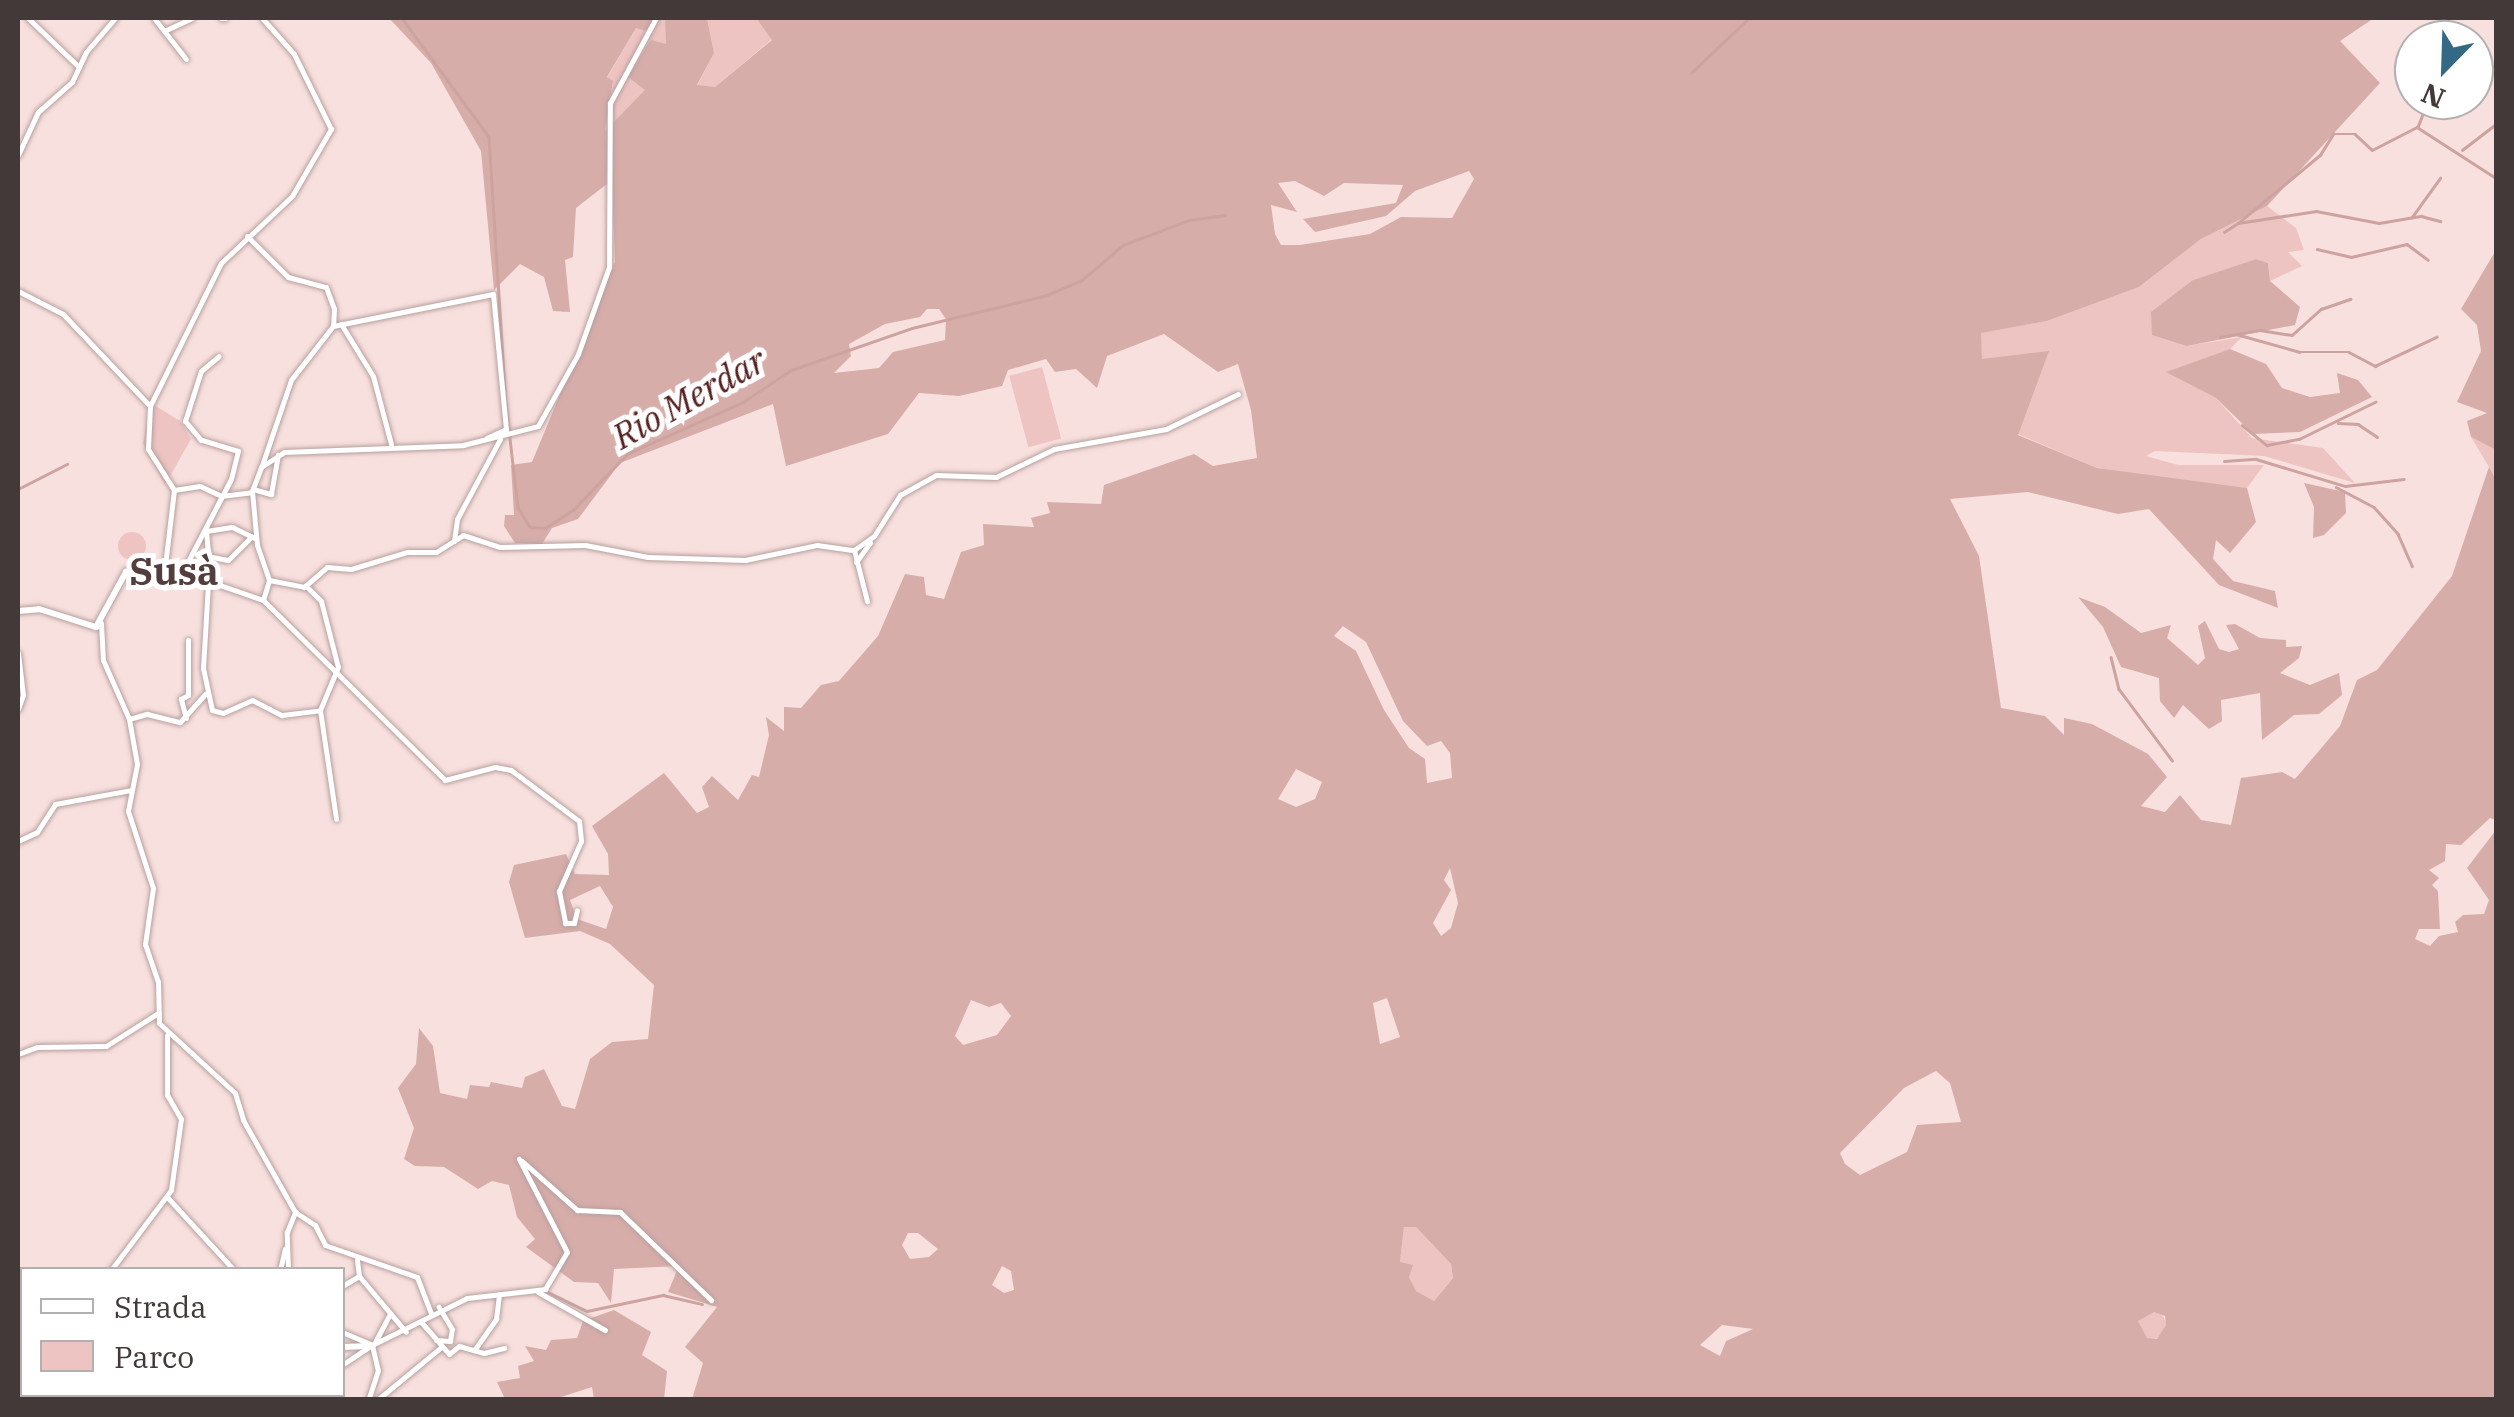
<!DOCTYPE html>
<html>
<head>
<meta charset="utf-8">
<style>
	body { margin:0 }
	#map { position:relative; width:2514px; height:1417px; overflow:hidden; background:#f8e0de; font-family:"IBM Plex Serif",serif }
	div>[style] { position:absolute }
	.green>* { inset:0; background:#eec4c2; transform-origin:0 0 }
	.round { border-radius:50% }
	.forest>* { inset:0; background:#d7adaa }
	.stream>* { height:2.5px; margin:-1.25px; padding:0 1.25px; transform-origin:1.25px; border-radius:1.25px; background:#cda3a0 }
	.roads { filter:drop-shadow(0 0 2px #b6a09e) drop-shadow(0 0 2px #b6a09e) }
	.minor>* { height:5px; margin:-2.5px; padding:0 2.5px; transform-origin:2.5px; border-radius:2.5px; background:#fff }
	.tertiary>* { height:6px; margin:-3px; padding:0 3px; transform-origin:3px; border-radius:3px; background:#fff }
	span { translate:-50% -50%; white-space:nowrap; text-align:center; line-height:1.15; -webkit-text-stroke:10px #fff; paint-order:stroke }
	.water-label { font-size:35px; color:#572121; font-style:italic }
	.quarter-label { font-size:38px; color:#513e3d; font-weight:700 }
	.frame { position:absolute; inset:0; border:20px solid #433939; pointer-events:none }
	.legend { position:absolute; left:20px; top:1267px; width:325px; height:130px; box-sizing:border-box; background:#fff; border:2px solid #b4b0b0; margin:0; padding:12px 18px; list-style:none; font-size:30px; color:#433939 }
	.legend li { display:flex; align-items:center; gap:20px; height:50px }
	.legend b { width:50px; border:2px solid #b4b0b0 }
	.north { position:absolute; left:2394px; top:20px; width:100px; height:100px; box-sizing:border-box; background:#fff; border:2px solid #b4b0b0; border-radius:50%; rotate:203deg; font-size:28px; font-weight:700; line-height:40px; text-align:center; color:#433939 }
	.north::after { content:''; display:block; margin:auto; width:35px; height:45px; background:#336985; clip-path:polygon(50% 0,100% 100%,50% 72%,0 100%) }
</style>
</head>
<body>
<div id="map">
	<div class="green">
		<i style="clip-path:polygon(659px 18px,666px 20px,666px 44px,646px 90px,605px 132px,613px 82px,607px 78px,636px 28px,645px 31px)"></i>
		<i style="clip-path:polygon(707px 18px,756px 18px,772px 39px,715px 87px,697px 86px,714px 53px)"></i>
		<i style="clip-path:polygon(2267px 206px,2296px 228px,2304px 250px,2288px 252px,2302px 266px,2270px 281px,2268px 263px,2256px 259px,2193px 280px,2187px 346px,2242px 337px,2230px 349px,2167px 372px,2216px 398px,2252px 438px,2323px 448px,2355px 483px,2264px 456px,2155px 451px,2146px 456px,2178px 465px,2264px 465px,2247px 488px,2205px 485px,2097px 468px,2018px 434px,1982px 359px,1980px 332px,2047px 321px,2139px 287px,2201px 239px)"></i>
		<i style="left:1042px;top:367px;width:74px;height:34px;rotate:75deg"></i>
		<i style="clip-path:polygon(151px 403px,180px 421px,191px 439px,165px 485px,143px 443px)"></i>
		<i style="clip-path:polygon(2471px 437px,2496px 450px,2496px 480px,2489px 467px)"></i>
		<i class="round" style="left:118px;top:532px;width:28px;height:28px"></i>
		<i style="clip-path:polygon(1404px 1227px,1416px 1227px,1451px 1264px,1453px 1278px,1434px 1301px,1416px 1291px,1400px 1262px)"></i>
		<i class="round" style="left:2138px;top:1311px;width:28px;height:28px"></i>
	</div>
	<div class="forest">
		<i style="clip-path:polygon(evenodd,389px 18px,659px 18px,645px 31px,636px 28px,607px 77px,613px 81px,605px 131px,645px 90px,628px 77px,651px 40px,666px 44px,665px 18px,707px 18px,714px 53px,697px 85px,715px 87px,772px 40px,756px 18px,2374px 18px,2340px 41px,2380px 83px,2267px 206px,2201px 239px,2139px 287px,2047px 321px,1981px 333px,1982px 359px,2049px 351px,2018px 435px,2097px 468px,2247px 488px,2256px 522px,2230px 553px,2216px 540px,2213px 559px,2233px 581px,2275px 591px,2278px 608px,2219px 585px,2149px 509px,2118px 514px,2028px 492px,1950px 499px,1979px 556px,2001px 708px,2045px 716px,2064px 735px,2064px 718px,2092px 724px,2148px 754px,2167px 777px,2141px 806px,2165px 812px,2180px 795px,2201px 820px,2231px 825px,2241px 778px,2282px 772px,2295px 779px,2340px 726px,2357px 680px,2377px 670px,2452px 576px,2489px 467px,2496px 480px,2496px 820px,2490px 818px,2461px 845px,2446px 844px,2445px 861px,2429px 870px,2439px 878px,2432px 885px,2438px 891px,2440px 929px,2419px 929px,2415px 939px,2430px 946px,2439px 936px,2458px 932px,2455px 922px,2463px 915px,2484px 914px,2489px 900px,2467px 868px,2496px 830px,2496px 1399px,692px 1399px,703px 1363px,685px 1347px,717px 1307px,668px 1292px,679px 1266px,614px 1269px,611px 1303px,598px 1283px,574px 1282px,526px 1247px,535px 1239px,517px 1217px,509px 1185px,492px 1181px,478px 1189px,444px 1167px,415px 1166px,404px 1159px,414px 1128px,398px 1088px,416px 1064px,419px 1028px,433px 1046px,440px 1093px,467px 1099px,470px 1085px,489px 1087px,491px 1082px,522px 1088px,525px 1077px,544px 1069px,562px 1106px,575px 1109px,590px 1059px,612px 1042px,648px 1039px,654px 985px,610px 944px,580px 931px,525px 938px,509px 882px,514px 865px,566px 854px,575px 874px,609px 875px,608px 854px,592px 826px,664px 773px,697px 813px,709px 807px,702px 787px,712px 776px,738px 800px,752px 775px,759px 777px,769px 735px,766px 717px,784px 731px,784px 707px,801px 708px,821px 685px,839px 681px,878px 636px,905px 574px,924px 577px,926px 595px,944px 599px,961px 552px,984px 545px,983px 524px,1034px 527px,1031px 518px,1050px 513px,1047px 502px,1101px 504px,1104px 485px,1194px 454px,1213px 466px,1257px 458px,1251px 410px,1238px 364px,1218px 372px,1164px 334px,1107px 356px,1097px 388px,1076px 369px,1055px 372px,1046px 359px,1008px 370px,1002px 386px,959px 396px,919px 393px,888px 434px,786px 466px,773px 404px,620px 463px,578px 519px,552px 528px,542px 544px,515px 543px,504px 526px,505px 515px,514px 515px,511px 465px,532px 462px,615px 262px,612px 180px,576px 208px,573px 257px,565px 260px,570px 312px,553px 311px,544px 277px,520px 264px,494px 290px,481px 151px,431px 63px,389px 18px,1469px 171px,1474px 179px,1452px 218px,1401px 217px,1370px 234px,1300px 245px,1281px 245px,1275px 234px,1271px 205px,1297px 212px,1278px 183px,1295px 181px,1324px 196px,1344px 183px,1403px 185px,1396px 203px,1303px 219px,1315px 232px,1386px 216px,1415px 191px,1469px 171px,389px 18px,927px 309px,939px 309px,946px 319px,945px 340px,893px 352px,879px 368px,834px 373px,851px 356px,849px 344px,885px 324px,920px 317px,927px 309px,389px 18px,1343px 626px,1366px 642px,1403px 721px,1427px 746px,1441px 741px,1450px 753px,1452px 778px,1427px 783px,1425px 759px,1409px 748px,1384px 710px,1356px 651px,1334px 636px,1343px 626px,389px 18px,1296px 769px,1322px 782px,1315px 799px,1296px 807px,1278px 799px,1296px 769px,389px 18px,1450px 868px,1458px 903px,1451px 928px,1441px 936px,1433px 923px,1451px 890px,1444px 880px,1450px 868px,389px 18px,600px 886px,613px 907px,606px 929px,577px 919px,570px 900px,600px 886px,389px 18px,1387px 998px,1400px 1037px,1380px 1044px,1373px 1003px,1387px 998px,389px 18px,971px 1000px,989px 1007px,1001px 1003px,1011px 1016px,997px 1035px,963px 1045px,955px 1036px,971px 1000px,389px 18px,1936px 1071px,1950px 1083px,1961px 1122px,1917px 1125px,1907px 1152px,1860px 1175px,1845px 1164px,1840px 1153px,1904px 1088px,1936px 1071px,389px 18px,1404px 1227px,1416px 1227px,1451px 1264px,1453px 1278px,1434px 1301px,1416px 1291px,1409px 1277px,1413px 1265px,1400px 1262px,1404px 1227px,389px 18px,908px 1233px,918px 1233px,938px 1249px,929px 1257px,910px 1259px,902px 1245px,908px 1233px,389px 18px,1002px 1266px,1011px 1271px,1014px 1290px,1004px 1293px,992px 1285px,1002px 1266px,389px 18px,2154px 1312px,2165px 1316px,2166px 1325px,2157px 1339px,2147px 1338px,2138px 1321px,2154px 1312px,389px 18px,1722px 1325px,1753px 1329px,1726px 1341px,1720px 1356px,1700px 1345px,1722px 1325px)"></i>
		<i style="clip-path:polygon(2496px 250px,2496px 450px,2471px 437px,2467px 421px,2487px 413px,2457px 402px,2481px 351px,2477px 325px,2461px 309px)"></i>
		<i style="clip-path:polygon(2256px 259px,2268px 263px,2270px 281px,2300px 307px,2295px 325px,2187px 346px,2152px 335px,2151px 312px,2193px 280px)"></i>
		<i style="clip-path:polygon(2230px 349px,2266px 364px,2282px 388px,2310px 397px,2340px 393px,2337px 373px,2358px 380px,2372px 397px,2300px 432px,2253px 434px,2216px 398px,2166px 372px)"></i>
		<i style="clip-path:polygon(2304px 483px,2345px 492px,2346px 513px,2324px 535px,2313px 538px,2314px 507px)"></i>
		<i style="clip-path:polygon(2078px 597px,2105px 607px,2141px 633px,2171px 625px,2167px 638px,2198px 665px,2205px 658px,2198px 626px,2205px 621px,2219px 649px,2229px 652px,2239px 649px,2226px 625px,2235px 624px,2260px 638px,2286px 640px,2286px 647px,2302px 646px,2299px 658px,2280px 673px,2310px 685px,2339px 673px,2342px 695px,2319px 714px,2294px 715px,2262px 740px,2260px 693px,2221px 700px,2222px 721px,2209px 729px,2183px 705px,2174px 718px,2160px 701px,2159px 678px,2121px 667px,2103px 627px)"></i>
		<i style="clip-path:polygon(614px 1310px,651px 1332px,642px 1355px,667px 1371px,664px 1399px,594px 1399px,592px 1387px,555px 1399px,505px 1399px,497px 1382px,520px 1378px,518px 1366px,534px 1361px,525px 1346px,546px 1350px,551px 1340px,577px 1338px,583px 1321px)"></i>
	</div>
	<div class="stream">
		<i style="left:402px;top:18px;width:147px;rotate:53.8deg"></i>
		<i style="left:489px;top:137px;width:268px;rotate:86.4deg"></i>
		<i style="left:506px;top:404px;width:104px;rotate:83.4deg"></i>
		<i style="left:518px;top:507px;width:23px;rotate:59deg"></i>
		<i style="left:530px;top:527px;width:15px;rotate:4deg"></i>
		<i style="left:545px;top:528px;width:33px;rotate:-33deg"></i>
		<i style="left:573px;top:510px;width:78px;rotate:-46deg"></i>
		<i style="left:627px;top:454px;width:127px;rotate:-24.1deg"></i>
		<i style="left:743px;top:402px;width:58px;rotate:-33.7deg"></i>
		<i style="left:791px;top:370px;width:128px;rotate:-19.1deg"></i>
		<i style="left:912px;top:328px;width:139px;rotate:-13.7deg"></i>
		<i style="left:1047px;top:295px;width:38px;rotate:-23deg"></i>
		<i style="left:1082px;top:280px;width:54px;rotate:-40.5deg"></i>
		<i style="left:1123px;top:245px;width:71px;rotate:-20.7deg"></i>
		<i style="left:1189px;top:220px;width:36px;rotate:-8deg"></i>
		<i style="left:1691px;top:73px;width:80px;rotate:-43.5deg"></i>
		<i style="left:2418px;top:126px;width:28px;rotate:-69deg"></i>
		<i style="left:2462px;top:150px;width:43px;rotate:-37.4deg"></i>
		<i style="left:2412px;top:217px;width:48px;rotate:-54.3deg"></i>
		<i style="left:2238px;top:223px;width:107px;rotate:-39.7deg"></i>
		<i style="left:2320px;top:155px;width:25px;rotate:-58deg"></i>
		<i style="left:2333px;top:134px;width:22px"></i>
		<i style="left:2355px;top:134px;width:23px;rotate:43deg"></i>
		<i style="left:2372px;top:150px;width:51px;rotate:-27.1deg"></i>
		<i style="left:2417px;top:127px;width:94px;rotate:32.8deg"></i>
		<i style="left:2224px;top:232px;width:17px;rotate:-33deg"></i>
		<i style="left:2238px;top:223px;width:79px;rotate:-8.7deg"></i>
		<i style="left:2316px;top:211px;width:64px;rotate:10.8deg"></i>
		<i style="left:2379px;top:223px;width:43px;rotate:-9.5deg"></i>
		<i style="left:2421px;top:216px;width:20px;rotate:15deg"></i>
		<i style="left:2317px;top:249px;width:35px;rotate:13deg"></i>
		<i style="left:2351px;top:257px;width:57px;rotate:-13.1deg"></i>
		<i style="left:2407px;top:244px;width:26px;rotate:37deg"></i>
		<i style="left:2236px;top:334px;width:66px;rotate:15.7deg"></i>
		<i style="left:2300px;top:352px;width:49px"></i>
		<i style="left:2349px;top:352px;width:30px;rotate:28deg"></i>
		<i style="left:2375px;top:366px;width:68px;rotate:-25.4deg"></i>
		<i style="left:2220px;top:337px;width:41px;rotate:-9.9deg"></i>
		<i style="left:2260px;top:330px;width:32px;rotate:9deg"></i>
		<i style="left:2292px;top:335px;width:39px;rotate:-42deg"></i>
		<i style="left:2321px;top:309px;width:31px;rotate:-19deg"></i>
		<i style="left:2338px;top:423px;width:20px;rotate:3deg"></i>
		<i style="left:2358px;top:424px;width:23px;rotate:34deg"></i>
		<i style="left:2242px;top:425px;width:32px;rotate:39deg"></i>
		<i style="left:2267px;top:445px;width:33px;rotate:-11deg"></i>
		<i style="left:2299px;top:439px;width:85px;rotate:-26deg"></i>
		<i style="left:2224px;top:461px;width:32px;rotate:-4deg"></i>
		<i style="left:2256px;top:459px;width:93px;rotate:16.9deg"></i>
		<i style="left:2345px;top:486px;width:59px;rotate:-6.8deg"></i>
		<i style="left:2336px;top:487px;width:43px;rotate:27.8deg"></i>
		<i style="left:2374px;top:507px;width:36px;rotate:48deg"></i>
		<i style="left:2398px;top:534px;width:35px;rotate:66deg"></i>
		<i style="left:18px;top:489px;width:55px;rotate:-27deg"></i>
		<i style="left:2111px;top:657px;width:33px;rotate:76deg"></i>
		<i style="left:2119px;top:689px;width:89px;rotate:53.3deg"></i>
		<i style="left:548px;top:1292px;width:43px;rotate:26deg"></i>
		<i style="left:587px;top:1311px;width:78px;rotate:-11.9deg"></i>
		<i style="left:663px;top:1295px;width:40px;rotate:13deg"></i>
	</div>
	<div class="roads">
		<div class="minor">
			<i style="left:28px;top:18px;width:71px;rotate:43.9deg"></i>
			<i style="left:154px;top:18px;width:52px;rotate:52deg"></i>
			<i style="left:221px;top:18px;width:4px"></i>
			<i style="left:164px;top:31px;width:31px;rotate:-25deg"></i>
			<i style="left:18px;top:155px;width:47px;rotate:-65.1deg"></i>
			<i style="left:38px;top:112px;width:45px;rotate:-41.4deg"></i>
			<i style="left:72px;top:82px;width:33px;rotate:-65deg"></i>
			<i style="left:86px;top:52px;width:45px;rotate:-49.5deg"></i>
			<i style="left:247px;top:236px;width:58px;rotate:45deg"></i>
			<i style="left:288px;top:277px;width:39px;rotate:15deg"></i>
			<i style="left:326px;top:287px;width:23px;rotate:70deg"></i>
			<i style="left:334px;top:309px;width:17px;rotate:93deg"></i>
			<i style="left:333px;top:326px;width:68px;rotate:127.9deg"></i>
			<i style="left:291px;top:380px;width:90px;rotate:108.8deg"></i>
			<i style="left:18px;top:291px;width:51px;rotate:27.1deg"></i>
			<i style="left:63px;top:314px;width:127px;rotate:46.6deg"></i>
			<i style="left:341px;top:324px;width:61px;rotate:58.4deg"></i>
			<i style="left:373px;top:376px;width:70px;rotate:75.2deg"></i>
			<i style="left:333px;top:326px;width:163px;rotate:-11.3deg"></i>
			<i style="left:493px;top:294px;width:136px;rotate:84.5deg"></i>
			<i style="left:506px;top:429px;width:21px;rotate:155deg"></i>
			<i style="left:150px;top:406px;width:43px;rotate:92.7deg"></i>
			<i style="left:148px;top:449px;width:49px;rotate:57.6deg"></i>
			<i style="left:174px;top:490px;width:77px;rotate:96.8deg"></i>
			<i style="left:165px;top:566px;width:104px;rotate:19.1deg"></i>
			<i style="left:263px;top:600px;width:256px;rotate:44.7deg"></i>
			<i style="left:445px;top:780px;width:52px;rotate:-14.6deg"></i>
			<i style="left:495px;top:767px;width:16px;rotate:11deg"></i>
			<i style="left:511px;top:770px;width:85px;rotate:36.9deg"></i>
			<i style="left:579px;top:821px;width:20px;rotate:84deg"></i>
			<i style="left:581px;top:841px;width:55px;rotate:113.7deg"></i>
			<i style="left:559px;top:891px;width:33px;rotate:79deg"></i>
			<i style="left:565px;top:923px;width:9px"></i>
			<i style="left:574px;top:923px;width:13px;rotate:-77deg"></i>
			<i style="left:150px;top:406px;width:160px;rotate:-63.6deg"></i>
			<i style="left:221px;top:263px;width:98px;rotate:-43.3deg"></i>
			<i style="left:292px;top:196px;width:78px;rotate:-59.8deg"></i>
			<i style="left:331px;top:129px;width:84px;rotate:-116.3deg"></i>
			<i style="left:294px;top:54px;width:48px;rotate:-131.6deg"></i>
			<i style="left:253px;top:489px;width:19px;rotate:16deg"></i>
			<i style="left:271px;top:494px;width:40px;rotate:-80deg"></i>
			<i style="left:174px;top:490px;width:26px;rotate:-9deg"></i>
			<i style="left:200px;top:486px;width:23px;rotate:25deg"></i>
			<i style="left:252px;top:491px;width:26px;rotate:-69deg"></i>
			<i style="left:261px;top:467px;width:27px;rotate:-33deg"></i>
			<i style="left:284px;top:452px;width:179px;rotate:-2.2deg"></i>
			<i style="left:463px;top:445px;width:77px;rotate:-14.2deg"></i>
			<i style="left:538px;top:426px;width:82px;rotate:-60.9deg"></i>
			<i style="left:578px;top:354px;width:92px;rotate:-70.4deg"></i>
			<i style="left:609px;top:267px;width:164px;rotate:-89.7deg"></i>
			<i style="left:610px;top:103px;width:97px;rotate:-61.6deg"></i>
			<i style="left:252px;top:491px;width:54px;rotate:84.7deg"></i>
			<i style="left:257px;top:545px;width:37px;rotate:71deg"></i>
			<i style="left:221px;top:496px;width:31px;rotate:-7deg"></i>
			<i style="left:206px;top:531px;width:54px;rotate:84.7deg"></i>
			<i style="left:206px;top:531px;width:26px;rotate:-9deg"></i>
			<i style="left:232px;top:527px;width:25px;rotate:26deg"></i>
			<i style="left:454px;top:541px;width:22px;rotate:-82deg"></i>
			<i style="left:457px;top:519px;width:91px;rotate:-61.7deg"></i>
			<i style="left:854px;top:550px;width:53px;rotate:75.7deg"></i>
			<i style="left:212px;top:557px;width:16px;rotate:11deg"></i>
			<i style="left:228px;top:560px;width:33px;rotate:-45deg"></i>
			<i style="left:856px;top:562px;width:24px;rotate:-54deg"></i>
			<i style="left:182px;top:573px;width:106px;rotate:-62.5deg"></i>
			<i style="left:231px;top:479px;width:29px;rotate:-76deg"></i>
			<i style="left:238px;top:451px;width:39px;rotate:-163deg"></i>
			<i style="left:201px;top:440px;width:25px;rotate:-130deg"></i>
			<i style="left:185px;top:421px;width:52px;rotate:-72.3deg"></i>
			<i style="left:201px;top:371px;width:23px;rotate:-40deg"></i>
			<i style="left:208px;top:584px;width:84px;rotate:93.4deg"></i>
			<i style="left:203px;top:668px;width:43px;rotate:77.9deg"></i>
			<i style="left:212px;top:710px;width:11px;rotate:15deg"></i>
			<i style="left:223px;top:713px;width:32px;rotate:-24deg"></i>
			<i style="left:252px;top:700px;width:34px;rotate:27deg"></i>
			<i style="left:282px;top:715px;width:38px;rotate:-7deg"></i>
			<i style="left:306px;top:586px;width:21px;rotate:45deg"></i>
			<i style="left:321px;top:601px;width:68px;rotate:75.6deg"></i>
			<i style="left:338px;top:667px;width:47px;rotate:112.7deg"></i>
			<i style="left:320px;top:710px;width:110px;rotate:81.6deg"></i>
			<i style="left:263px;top:600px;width:21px;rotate:-73deg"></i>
			<i style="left:269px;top:580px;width:36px;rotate:11deg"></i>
			<i style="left:304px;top:587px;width:30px;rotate:-41deg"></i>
			<i style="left:327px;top:567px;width:24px;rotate:5deg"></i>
			<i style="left:351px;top:569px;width:59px;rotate:-16.9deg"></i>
			<i style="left:407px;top:552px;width:29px"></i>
			<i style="left:436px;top:552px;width:32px;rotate:-32deg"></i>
			<i style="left:463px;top:535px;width:39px;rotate:18deg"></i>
			<i style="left:500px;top:547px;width:85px;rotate:-1.3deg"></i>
			<i style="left:585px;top:545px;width:64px;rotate:10.8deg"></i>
			<i style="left:648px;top:557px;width:97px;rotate:1.8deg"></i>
			<i style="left:745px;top:560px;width:74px;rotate:-11.8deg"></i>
			<i style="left:817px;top:545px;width:37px;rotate:8deg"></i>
			<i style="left:854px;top:550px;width:24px;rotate:-35deg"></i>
			<i style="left:874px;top:536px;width:49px;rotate:-57.6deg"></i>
			<i style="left:900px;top:495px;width:41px;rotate:-29.1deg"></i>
			<i style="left:936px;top:475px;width:60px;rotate:1.9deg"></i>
			<i style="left:996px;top:477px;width:64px;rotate:-25.8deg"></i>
			<i style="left:1054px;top:449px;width:114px;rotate:-10.1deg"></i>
			<i style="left:1166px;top:429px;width:80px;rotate:-25.9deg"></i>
			<i style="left:101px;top:623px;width:37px;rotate:87deg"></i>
			<i style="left:103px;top:660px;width:64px;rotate:66.2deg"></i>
			<i style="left:129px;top:719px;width:46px;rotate:79.9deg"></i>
			<i style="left:137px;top:764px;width:48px;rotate:100.8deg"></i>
			<i style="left:128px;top:811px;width:81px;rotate:72deg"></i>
			<i style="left:153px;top:888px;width:57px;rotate:98.1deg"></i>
			<i style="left:145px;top:944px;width:40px;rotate:71.1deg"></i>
			<i style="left:158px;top:982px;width:41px;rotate:88.6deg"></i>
			<i style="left:159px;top:1023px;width:103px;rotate:42.6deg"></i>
			<i style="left:235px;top:1093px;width:28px;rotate:73deg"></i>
			<i style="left:243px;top:1120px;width:106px;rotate:60.5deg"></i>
			<i style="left:295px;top:1212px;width:24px;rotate:33deg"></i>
			<i style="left:315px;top:1225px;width:22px;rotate:63deg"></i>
			<i style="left:325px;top:1245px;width:97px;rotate:19.2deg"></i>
			<i style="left:417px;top:1277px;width:39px;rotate:69deg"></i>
			<i style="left:18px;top:653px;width:42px;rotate:83.2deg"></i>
			<i style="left:23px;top:695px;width:15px;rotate:110deg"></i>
			<i style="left:186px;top:718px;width:20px;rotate:-105deg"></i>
			<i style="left:181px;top:699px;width:8px;rotate:-30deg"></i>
			<i style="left:188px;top:695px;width:55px;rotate:-90deg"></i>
			<i style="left:129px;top:719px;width:19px;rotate:-16deg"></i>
			<i style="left:147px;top:714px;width:34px;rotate:14deg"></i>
			<i style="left:180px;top:722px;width:38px;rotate:-48deg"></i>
			<i style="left:18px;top:841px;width:21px;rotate:-25deg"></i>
			<i style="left:37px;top:832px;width:33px;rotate:-57deg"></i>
			<i style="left:55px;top:804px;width:77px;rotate:-10.4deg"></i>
			<i style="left:18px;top:1054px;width:20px;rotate:-20deg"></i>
			<i style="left:37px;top:1047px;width:69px;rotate:-0.8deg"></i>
			<i style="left:106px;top:1046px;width:62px;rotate:-32.4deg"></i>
			<i style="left:522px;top:1161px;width:74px;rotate:41.7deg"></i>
			<i style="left:577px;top:1210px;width:43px;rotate:2.7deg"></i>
			<i style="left:620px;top:1212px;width:127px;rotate:44deg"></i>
			<i style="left:168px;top:1198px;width:98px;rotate:47.5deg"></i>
			<i style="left:357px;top:1260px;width:16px;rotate:83deg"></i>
			<i style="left:359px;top:1276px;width:73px;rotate:50deg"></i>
			<i style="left:111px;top:1270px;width:100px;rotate:-53.1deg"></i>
			<i style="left:171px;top:1190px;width:72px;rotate:-82deg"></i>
			<i style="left:181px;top:1119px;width:28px;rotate:-120deg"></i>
			<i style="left:167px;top:1095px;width:60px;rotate:-90deg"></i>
			<i style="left:280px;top:1270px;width:22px;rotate:-77deg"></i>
			<i style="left:288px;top:1270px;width:38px;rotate:-92deg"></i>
			<i style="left:287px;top:1232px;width:22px;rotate:-68deg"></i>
			<i style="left:342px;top:1286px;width:20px;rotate:-30deg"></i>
			<i style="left:538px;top:1292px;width:77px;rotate:29.6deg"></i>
			<i style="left:422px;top:1323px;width:41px;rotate:48.9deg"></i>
			<i style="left:449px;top:1354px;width:13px;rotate:-39deg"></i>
			<i style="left:459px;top:1346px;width:26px;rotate:16deg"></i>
			<i style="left:484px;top:1353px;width:21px;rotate:-14deg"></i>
			<i style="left:342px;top:1332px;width:33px;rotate:23deg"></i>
			<i style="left:372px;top:1345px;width:106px;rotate:-26.3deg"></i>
			<i style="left:467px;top:1298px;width:79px;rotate:-6.6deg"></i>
			<i style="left:545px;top:1289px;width:43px;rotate:-59.3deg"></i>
			<i style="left:567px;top:1252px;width:105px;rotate:-117.3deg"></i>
			<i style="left:436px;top:1340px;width:14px;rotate:4deg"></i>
			<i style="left:450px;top:1341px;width:12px;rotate:-81deg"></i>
			<i style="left:452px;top:1329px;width:26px;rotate:-121deg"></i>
			<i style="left:375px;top:1342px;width:32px;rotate:-62deg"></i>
			<i style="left:475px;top:1349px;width:37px;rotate:-55deg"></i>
			<i style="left:496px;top:1319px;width:25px;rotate:-83deg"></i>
			<i style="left:342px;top:1365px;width:36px;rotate:-34deg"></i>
			<i style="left:372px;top:1345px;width:26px;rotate:77deg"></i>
			<i style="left:378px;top:1370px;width:32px;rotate:108deg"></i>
			<i style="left:31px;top:1400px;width:7px;rotate:-63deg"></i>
			<i style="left:201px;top:1400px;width:7px;rotate:-63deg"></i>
			<i style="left:312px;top:1400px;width:6px;rotate:-72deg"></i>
			<i style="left:377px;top:1400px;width:82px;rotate:-39.5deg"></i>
		</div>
		<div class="tertiary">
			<i style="left:18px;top:611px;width:21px;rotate:-5deg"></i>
			<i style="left:39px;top:609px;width:60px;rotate:17.5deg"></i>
			<i style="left:96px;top:627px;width:63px;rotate:-61.4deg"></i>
			<i style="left:126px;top:572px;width:39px;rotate:-9deg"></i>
			<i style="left:342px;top:1347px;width:27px;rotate:-2deg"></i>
			<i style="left:50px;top:1400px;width:22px;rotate:-16deg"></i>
		</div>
	</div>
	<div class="water-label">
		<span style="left:689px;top:398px;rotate:-29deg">Rio Merdar</span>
	</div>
	<div class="quarter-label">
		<span style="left:174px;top:571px">Susà</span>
	</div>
	<div class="frame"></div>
	<ul class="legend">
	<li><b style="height:12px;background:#fff"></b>Strada</li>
	<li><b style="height:28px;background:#eec4c2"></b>Parco</li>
	</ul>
	<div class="north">N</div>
</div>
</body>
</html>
